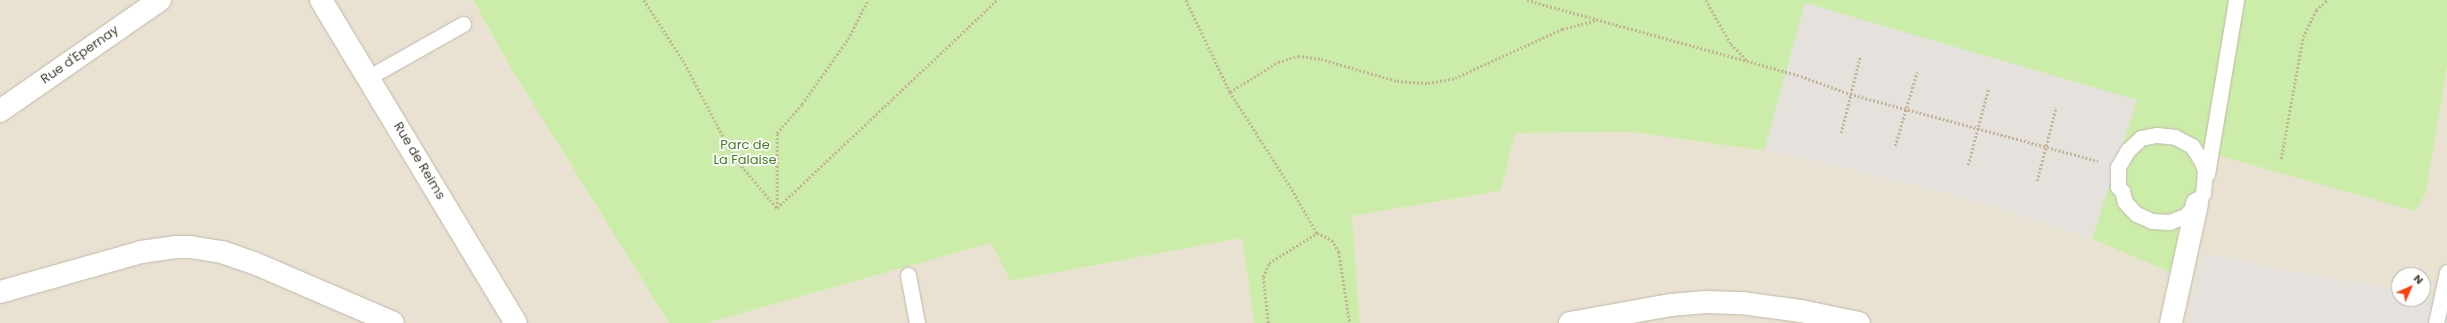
<!DOCTYPE html>
<html>
<head>
<meta charset="utf-8">
<style>
	body { margin:0 }
	#map { position:relative; width:2447px; height:323px; overflow:hidden; background:#f4f0e5; font-family:Poppins,sans-serif }
	div>[style] { position:absolute }
	.residential>* { inset:0; background:#e9e2d2 }
	.green>* { inset:0; background:#cceda9 }
	.parking>* { inset:0; background:#e5e2de }
	.path>* { height:2.5px; margin-top:-1.25px; transform-origin:0; background:repeating-linear-gradient(90deg,#c4b596 0 2px,transparent 0 4px) }
	.roads { filter:drop-shadow(0 0 1px #c1b8a7) drop-shadow(0 0 1px #c1b8a7) }
	.service>* { height:15px; margin:-7.5px; padding:0 7.5px; transform-origin:7.5px; border-radius:7.5px; background:#fff }
	.minor>* { height:22px; margin:-11px; padding:0 11px; transform-origin:11px; border-radius:11px; background:#fff }
	span { translate:-50% -50%; white-space:nowrap; text-align:center; line-height:1.15; -webkit-text-stroke:3.5px #fff; paint-order:stroke }
	.street-label { font-size:13px; color:#474034 }
	.park-label { font-size:13px; color:#427f21 }
	.north { position:absolute; left:2391px; top:267px; width:40px; height:40px; box-sizing:border-box; background:#fff; border:1px solid #b5b3ae; border-radius:50%; rotate:45deg; font-size:11px; font-weight:700; line-height:16px; text-align:center; color:#474034 }
	.north::after { content:''; display:block; margin:auto; width:14px; height:18px; background:#ff3c11; clip-path:polygon(50% 0,100% 100%,50% 72%,0 100%) }
</style>
</head>
<body>
<div id="map">
	<div class="residential">
		<i style="clip-path:polygon(0 0,473px 0,512px 70px,669px 323px,0 323px)"></i>
		<i style="clip-path:polygon(evenodd,2447px 67px,2447px 323px,1360px 323px,1352px 216px,1501px 191px,1515px 133px,1632px 132px,1787px 154px,1957px 196px,2092px 239px,2172px 273px,2216px 155px,2426px 192px,2447px 67px,2399px 275px,2423px 275px,2423px 299px,2399px 299px,2399px 275px)"></i>
		<i style="clip-path:polygon(1242px 238px,1254px 323px,707px 323px,991px 243px,1010px 281px)"></i>
	</div>
	<div class="green">
		<i style="clip-path:polygon(473px 0,2447px 0,2447px 67px,2426px 192px,2415px 211px,2216px 155px,2172px 273px,2092px 239px,1957px 196px,1787px 154px,1632px 132px,1515px 133px,1501px 191px,1352px 216px,1360px 323px,1254px 323px,1242px 238px,1010px 281px,991px 243px,707px 323px,669px 323px,512px 70px)"></i>
	</div>
	<div class="parking">
		<i style="clip-path:polygon(1805px 3px,2137px 100px,2092px 239px,1957px 196px,1787px 154px,1764px 151px)"></i>
		<i style="clip-path:polygon(2203px 254px,2399px 291px,2399px 299px,2423px 299px,2423px 295px,2447px 300px,2447px 323px,2189px 323px)"></i>
	</div>
	<div class="path">
		<i style="left:644px;top:0;width:72px;rotate:57deg"></i>
		<i style="left:683px;top:60px;width:110px;rotate:62.3deg"></i>
		<i style="left:734px;top:157px;width:67px;rotate:49.9deg"></i>
		<i style="left:777px;top:208px;width:303px;rotate:-43.4deg"></i>
		<i style="left:1186px;top:0;width:102px;rotate:64.4deg"></i>
		<i style="left:1230px;top:92px;width:112px;rotate:57.4deg"></i>
		<i style="left:1290px;top:186px;width:54px;rotate:60.1deg"></i>
		<i style="left:1317px;top:233px;width:17px;rotate:25deg"></i>
		<i style="left:1332px;top:240px;width:14px;rotate:60deg"></i>
		<i style="left:1339px;top:252px;width:72px;rotate:81.2deg"></i>
		<i style="left:1527px;top:0;width:284px;rotate:15.5deg"></i>
		<i style="left:1801px;top:76px;width:52px;rotate:20.2deg"></i>
		<i style="left:1850px;top:94px;width:257px;rotate:15.1deg"></i>
		<i style="left:1706px;top:0;width:51px;rotate:60.4deg"></i>
		<i style="left:1731px;top:44px;width:23px;rotate:45deg"></i>
		<i style="left:1230px;top:92px;width:57px;rotate:-32deg"></i>
		<i style="left:1278px;top:62px;width:21px;rotate:-17deg"></i>
		<i style="left:1298px;top:56px;width:23px;rotate:7deg"></i>
		<i style="left:1321px;top:59px;width:79px;rotate:16.1deg"></i>
		<i style="left:1397px;top:81px;width:31px;rotate:4deg"></i>
		<i style="left:1428px;top:83px;width:27px;rotate:-10deg"></i>
		<i style="left:1455px;top:78px;width:118px;rotate:-24.6deg"></i>
		<i style="left:1562px;top:29px;width:36px;rotate:-14deg"></i>
		<i style="left:1841px;top:133px;width:78px;rotate:-76deg"></i>
		<i style="left:1895px;top:146px;width:77px;rotate:-73.4deg"></i>
		<i style="left:2281px;top:159px;width:124px;rotate:-79.8deg"></i>
		<i style="left:2303px;top:37px;width:30px;rotate:-64deg"></i>
		<i style="left:2316px;top:10px;width:15px;rotate:-42deg"></i>
		<i style="left:1968px;top:165px;width:78px;rotate:-75.1deg"></i>
		<i style="left:2037px;top:181px;width:76px;rotate:-75.6deg"></i>
		<i style="left:777px;top:208px;width:75px;rotate:-90deg"></i>
		<i style="left:777px;top:133px;width:38px;rotate:-49deg"></i>
		<i style="left:802px;top:104px;width:80px;rotate:-54.7deg"></i>
		<i style="left:848px;top:39px;width:44px;rotate:-62.9deg"></i>
		<i style="left:1268px;top:323px;width:46px;rotate:-96.2deg"></i>
		<i style="left:1263px;top:277px;width:15px;rotate:-67deg"></i>
		<i style="left:1269px;top:263px;width:57px;rotate:-32deg"></i>
	</div>
	<div class="roads">
		<div class="service">
			<i style="left:369px;top:77px;width:108px;rotate:-29.4deg"></i>
			<i style="left:2157px;top:135px;width:18px;rotate:6deg"></i>
			<i style="left:2175px;top:137px;width:19px;rotate:28deg"></i>
			<i style="left:2192px;top:146px;width:19px;rotate:58deg"></i>
			<i style="left:2202px;top:162px;width:9px;rotate:72deg"></i>
			<i style="left:2205px;top:171px;width:22px;rotate:95deg"></i>
			<i style="left:2203px;top:193px;width:13px;rotate:119deg"></i>
			<i style="left:2197px;top:204px;width:17px;rotate:135deg"></i>
			<i style="left:2185px;top:216px;width:17px;rotate:159deg"></i>
			<i style="left:2169px;top:222px;width:17px;rotate:-177deg"></i>
			<i style="left:2152px;top:221px;width:17px;rotate:-156deg"></i>
			<i style="left:2136px;top:214px;width:16px;rotate:-133deg"></i>
			<i style="left:2125px;top:202px;width:11px;rotate:-105deg"></i>
			<i style="left:2122px;top:191px;width:6px;rotate:-135deg"></i>
			<i style="left:2118px;top:187px;width:20px;rotate:-90deg"></i>
			<i style="left:2118px;top:167px;width:20px;rotate:-60deg"></i>
			<i style="left:2128px;top:150px;width:18px;rotate:-43deg"></i>
			<i style="left:2141px;top:138px;width:16px;rotate:-11deg"></i>
			<i style="left:2207px;top:174px;width:176px;rotate:-80.5deg"></i>
			<i style="left:908px;top:275px;width:49px;rotate:79.4deg"></i>
			<i style="left:2436px;top:323px;width:52px;rotate:-77.8deg"></i>
		</div>
		<div class="minor">
			<i style="left:321px;top:0;width:377px;rotate:58.9deg"></i>
			<i style="left:0;top:111px;width:195px;rotate:-34.8deg"></i>
			<i style="left:0;top:292px;width:147px;rotate:-15.8deg"></i>
			<i style="left:141px;top:252px;width:35px;rotate:-8deg"></i>
			<i style="left:176px;top:247px;width:14px"></i>
			<i style="left:190px;top:247px;width:32px;rotate:9deg"></i>
			<i style="left:222px;top:252px;width:34px;rotate:19deg"></i>
			<i style="left:254px;top:263px;width:151px;rotate:23.3deg"></i>
			<i style="left:1570px;top:323px;width:103px;rotate:-10.1deg"></i>
			<i style="left:1671px;top:305px;width:35px;rotate:-5deg"></i>
			<i style="left:1706px;top:302px;width:36px;rotate:2deg"></i>
			<i style="left:1742px;top:303px;width:60px;rotate:7.7deg"></i>
			<i style="left:1801px;top:311px;width:59px;rotate:11.7deg"></i>
			<i style="left:2171px;top:323px;width:122px;rotate:-77.7deg"></i>
		</div>
	</div>
	<div class="street-label">
		<span style="left:80px;top:55px;rotate:-35deg">Rue d'Epernay</span>
		<span style="left:419px;top:161px;rotate:59deg">Rue de Reims</span>
	</div>
	<div class="park-label">
		<span style="left:745px;top:153px">Parc de<br>La Falaise</span>
	</div>
	<div class="north">N</div>
</div>
</body>
</html>
